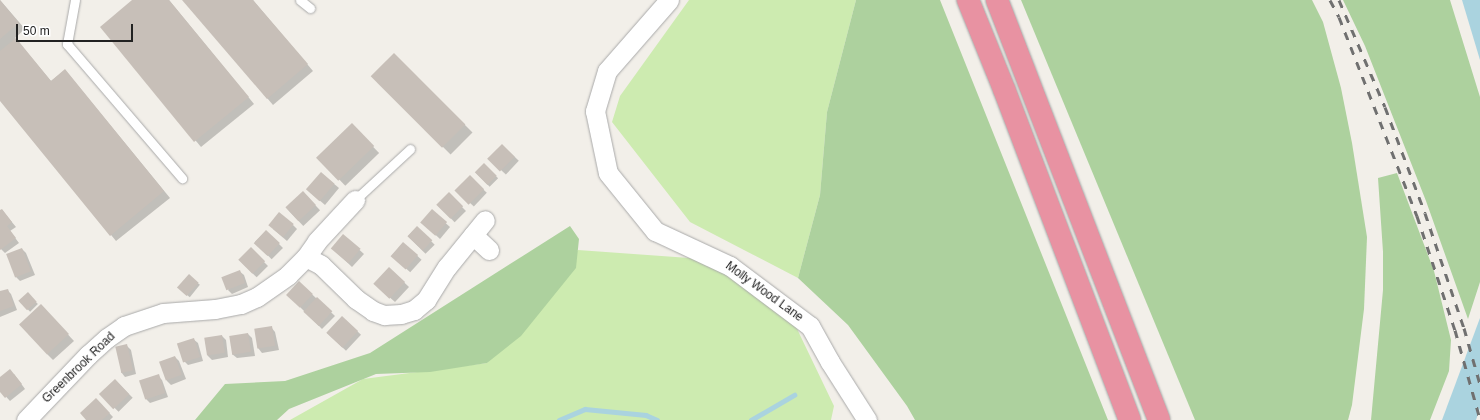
<!DOCTYPE html>
<html>
<head>
<meta charset="utf-8">
<style>
	body { margin:0 }
	#map { position:relative; width:1480px; height:420px; overflow:hidden; background:#f2efe9; font-family:Arial,sans-serif }
	div>[style] { position:absolute }
	.grass>* { inset:0; background:#cdebb0 }
	.forest>* { inset:0; background:#add19e }
	.water>* { inset:0; background:#aad3df }
	.shadow>* { inset:0; background:#0003; transform-origin:0 0 }
	.stream>* { height:4.5px; margin:-2.25px; padding:0 2.25px; transform-origin:2.25px; border-radius:2.25px; background:#aad3df }
	.building>* { inset:0; background:#c7bfb8; transform-origin:0 0 }
	.roads { filter:drop-shadow(0 0 1px #a9a9a9) drop-shadow(0 0 1px #a9a9a9) }
	.service>* { height:9px; margin:-4.5px; padding:0 4.5px; transform-origin:4.5px; border-radius:4.5px; background:#fff }
	.minor>* { height:19px; margin:-9.5px; padding:0 9.5px; transform-origin:9.5px; border-radius:9.5px; background:#fff }
	.motorway>* { height:22px; margin:-11px; padding:0 11px; transform-origin:11px; border-radius:11px; background:#e892a2 }
	.rail>* { height:3px; margin-top:-1.5px; transform-origin:0; background:repeating-linear-gradient(90deg,#707070 0 8px,transparent 0 16px) }
	span { translate:-50% -50%; white-space:nowrap; text-align:center; line-height:1.15; -webkit-text-stroke:3px #fff; paint-order:stroke }
	.street-label { font-size:12px; color:#222 }
	.scale { position:absolute; left:16px; top:24px; width:117px; height:18px; box-sizing:border-box; border:2px solid #222; border-top:0; padding-left:5px; font-size:12px; line-height:14px; white-space:nowrap; color:#222; -webkit-text-stroke:3px #fff; paint-order:stroke }
</style>
</head>
<body>
<div id="map">
	<div class="grass">
		<i style="clip-path:polygon(689px 0,856px 0,827px 112px,820px 195px,798px 278px,690px 222px,612px 122px,620px 96px)"></i>
		<i style="clip-path:polygon(578px 250px,717px 260px,788px 310px,834px 406px,831px 420px,290px 420px,363px 379px,487px 363px)"></i>
	</div>
	<div class="forest">
		<i style="clip-path:polygon(856px 0,940px 0,1108px 420px,915px 420px,907px 406px,848px 325px,798px 278px,820px 195px,827px 112px)"></i>
		<i style="clip-path:polygon(1021px 0,1312px 0,1323px 22px,1341px 88px,1352px 143px,1367px 237px,1364px 309px,1352px 405px,1348px 420px,1195px 420px)"></i>
		<i style="clip-path:polygon(1343px 0,1450px 0,1480px 97px,1480px 282px,1468px 319px,1426px 201px,1365px 46px)"></i>
		<i style="clip-path:polygon(1397px 173px,1434px 271px,1451px 340px,1449px 371px,1430px 420px,1371px 420px,1383px 290px,1383px 252px,1378px 178px)"></i>
		<i style="clip-path:polygon(570px 226px,579px 239px,576px 268px,521px 336px,487px 363px,430px 372px,376px 374px,289px 409px,277px 420px,195px 420px,225px 384px,285px 381px,370px 353px)"></i>
	</div>
	<div class="water">
		<i style="clip-path:polygon(1462px 0,1480px 0,1480px 60px)"></i>
		<i style="clip-path:polygon(1480px 318px,1480px 408px,1476px 420px,1442px 420px)"></i>
	</div>
	<div class="shadow">
		<i style="clip-path:polygon(0 0,25px 29px,15px 38px,51px 81px,65px 70px,170px 198px,116px 241px,0 99px)"></i>
		<i style="clip-path:polygon(134px 0,169px 0,254px 104px,201px 147px,101px 27px)"></i>
		<i style="clip-path:polygon(183px 0,253px 0,313px 71px,273px 105px)"></i>
		<i style="left:394px;top:54px;width:111px;height:31px;rotate:45deg"></i>
		<i style="left:352px;top:125px;width:39px;height:47px;rotate:46deg"></i>
		<i style="left:502px;top:145px;width:23px;height:19px;rotate:43deg"></i>
		<i style="left:484px;top:164px;width:20px;height:12px;rotate:45deg"></i>
		<i style="clip-path:polygon(321px 173px,339px 188px,325px 205px,311px 193px)"></i>
		<i style="left:470px;top:177px;width:23px;height:19px;rotate:43deg"></i>
		<i style="left:303px;top:192px;width:25px;height:23px;rotate:47deg"></i>
		<i style="left:449px;top:194px;width:24px;height:16px;rotate:45deg"></i>
		<i style="clip-path:polygon(2px 210px,16px 227px,10px 231px,19px 243px,5px 253px,0 248px,0 211px)"></i>
		<i style="clip-path:polygon(432px 211px,450px 227px,440px 239px,426px 226px)"></i>
		<i style="clip-path:polygon(293px 225px,297px 229px,287px 241px,273px 229px)"></i>
		<i style="left:417px;top:227px;width:25px;height:13px;rotate:45deg"></i>
		<i style="left:266px;top:231px;width:24px;height:16px;rotate:45deg"></i>
		<i style="clip-path:polygon(343px 235px,364px 254px,352px 267px,336px 252px)"></i>
		<i style="left:403px;top:243px;width:25px;height:17px;rotate:42deg"></i>
		<i style="clip-path:polygon(22px 249px,26px 253px,35px 275px,20px 281px,16px 277px)"></i>
		<i style="left:251px;top:249px;width:24px;height:16px;rotate:45deg"></i>
		<i style="clip-path:polygon(389px 268px,409px 287px,395px 302px,379px 288px)"></i>
		<i style="clip-path:polygon(239px 271px,244px 275px,248px 287px,232px 294px,228px 290px)"></i>
		<i style="left:189px;top:276px;width:14px;height:16px;rotate:39deg"></i>
		<i style="clip-path:polygon(299px 282px,335px 316px,322px 329px,292px 299px)"></i>
		<i style="clip-path:polygon(7px 290px,11px 294px,17px 310px,0 317px,0 293px)"></i>
		<i style="left:28px;top:294px;width:14px;height:11px;rotate:45deg"></i>
		<i style="clip-path:polygon(47px 312px,74px 341px,53px 360px,47px 354px)"></i>
		<i style="left:342px;top:317px;width:26px;height:22px;rotate:43deg"></i>
		<i style="clip-path:polygon(271px 327px,275px 332px,279px 350px,262px 353px,258px 348px)"></i>
		<i style="clip-path:polygon(248px 334px,252px 338px,255px 356px,237px 358px,232px 354px)"></i>
		<i style="clip-path:polygon(222px 336px,226px 340px,228px 357px,212px 360px,208px 356px,205px 339px)"></i>
		<i style="clip-path:polygon(193px 339px,198px 343px,203px 361px,188px 365px,184px 361px)"></i>
		<i style="clip-path:polygon(127px 346px,131px 350px,136px 374px,125px 377px,121px 372px)"></i>
		<i style="clip-path:polygon(175px 357px,179px 361px,186px 379px,171px 385px,167px 381px,161px 362px)"></i>
		<i style="clip-path:polygon(14px 374px,25px 389px,10px 401px,0 390px,0 378px)"></i>
		<i style="clip-path:polygon(158px 376px,162px 380px,168px 397px,150px 403px,146px 399px)"></i>
		<i style="left:115px;top:380px;width:25px;height:20px;rotate:45deg"></i>
		<i style="clip-path:polygon(96px 399px,113px 417px,110px 420px,88px 420px)"></i>
	</div>
	<div class="stream">
		<i style="left:559px;top:420px;width:28px;rotate:-23deg"></i>
		<i style="left:585px;top:409px;width:61px;rotate:5.6deg"></i>
		<i style="left:646px;top:415px;width:12px;rotate:24deg"></i>
		<i style="left:751px;top:420px;width:50px;rotate:-30.2deg"></i>
	</div>
	<div class="building">
		<i style="clip-path:polygon(0 0,19px 23px,0 39px)"></i>
		<i style="clip-path:polygon(132px 0,169px 0,249px 97px,194px 142px,100px 27px)"></i>
		<i style="clip-path:polygon(182px 0,253px 0,308px 64px,267px 99px)"></i>
		<i style="clip-path:polygon(16px 38px,51px 81px,65px 69px,164px 191px,110px 236px,0 101px,0 51px)"></i>
		<i style="left:394px;top:53px;width:101px;height:33px;rotate:45deg"></i>
		<i style="left:352px;top:123px;width:32px;height:50px;rotate:46deg"></i>
		<i style="left:502px;top:144px;width:18px;height:21px;rotate:45deg"></i>
		<i style="left:484px;top:163px;width:18px;height:13px;rotate:45deg"></i>
		<i style="left:321px;top:172px;width:18px;height:23px;rotate:41deg"></i>
		<i style="left:470px;top:175px;width:20px;height:22px;rotate:45deg"></i>
		<i style="left:303px;top:191px;width:19px;height:24px;rotate:47deg"></i>
		<i style="left:449px;top:192px;width:20px;height:18px;rotate:45deg"></i>
		<i style="clip-path:polygon(2px 209px,12px 222px,7px 226px,16px 238px,0 250px,0 210px)"></i>
		<i style="left:432px;top:209px;width:20px;height:18px;rotate:41deg"></i>
		<i style="left:279px;top:212px;width:19px;height:17px;rotate:39deg"></i>
		<i style="left:417px;top:226px;width:21px;height:14px;rotate:43deg"></i>
		<i style="left:266px;top:230px;width:19px;height:18px;rotate:43deg"></i>
		<i style="left:343px;top:234px;width:23px;height:19px;rotate:40deg"></i>
		<i style="left:403px;top:242px;width:20px;height:19px;rotate:41deg"></i>
		<i style="left:251px;top:247px;width:20px;height:18px;rotate:45deg"></i>
		<i style="left:22px;top:248px;width:25px;height:17px;rotate:69deg"></i>
		<i style="left:389px;top:267px;width:22px;height:23px;rotate:43deg"></i>
		<i style="left:240px;top:270px;width:14px;height:20px;rotate:69deg"></i>
		<i style="left:189px;top:274px;width:13px;height:18px;rotate:42deg"></i>
		<i style="left:299px;top:281px;width:19px;height:19px;rotate:43deg"></i>
		<i style="clip-path:polygon(8px 289px,14px 306px,0 311px,0 291px)"></i>
		<i style="left:28px;top:292px;width:13px;height:13px;rotate:48deg"></i>
		<i style="left:317px;top:297px;width:21px;height:20px;rotate:43deg"></i>
		<i style="left:41px;top:304px;width:41px;height:30px;rotate:47deg"></i>
		<i style="left:342px;top:316px;width:22px;height:23px;rotate:43deg"></i>
		<i style="left:272px;top:326px;width:20px;height:18px;rotate:81deg"></i>
		<i style="left:248px;top:333px;width:19px;height:19px;rotate:81deg"></i>
		<i style="left:222px;top:335px;width:18px;height:18px;rotate:81deg"></i>
		<i style="left:194px;top:338px;width:20px;height:18px;rotate:72deg"></i>
		<i style="left:127px;top:344px;width:27px;height:12px;rotate:77deg"></i>
		<i style="left:175px;top:356px;width:20px;height:17px;rotate:70deg"></i>
		<i style="clip-path:polygon(10px 369px,22px 384px,5px 398px,0 392px,0 377px)"></i>
		<i style="left:159px;top:374px;width:20px;height:21px;rotate:72deg"></i>
		<i style="left:115px;top:379px;width:21px;height:22px;rotate:47deg"></i>
		<i style="clip-path:polygon(96px 398px,110px 413px,102px 420px,86px 420px,80px 413px)"></i>
	</div>
	<div class="roads">
		<div class="service">
			<i style="left:75px;top:0;width:45px;rotate:100.3deg"></i>
			<i style="left:67px;top:44px;width:177px;rotate:49.4deg"></i>
			<i style="left:300px;top:0;width:13px;rotate:39deg"></i>
			<i style="left:355px;top:200px;width:75px;rotate:-42.8deg"></i>
		</div>
		<div class="minor">
			<i style="left:669px;top:0;width:94px;rotate:131.1deg"></i>
			<i style="left:607px;top:71px;width:42px;rotate:106.7deg"></i>
			<i style="left:595px;top:111px;width:63px;rotate:78.2deg"></i>
			<i style="left:608px;top:173px;width:75px;rotate:51deg"></i>
			<i style="left:655px;top:231px;width:83px;rotate:25deg"></i>
			<i style="left:730px;top:266px;width:100px;rotate:36.9deg"></i>
			<i style="left:810px;top:326px;width:41px;rotate:60.9deg"></i>
			<i style="left:830px;top:362px;width:69px;rotate:57.5deg"></i>
			<i style="left:473px;top:235px;width:22px;rotate:43deg"></i>
			<i style="left:306px;top:257px;width:17px;rotate:28deg"></i>
			<i style="left:321px;top:265px;width:49px;rotate:44.2deg"></i>
			<i style="left:356px;top:299px;width:21px;rotate:35deg"></i>
			<i style="left:373px;top:311px;width:12px;rotate:20deg"></i>
			<i style="left:384px;top:315px;width:17px;rotate:-3deg"></i>
			<i style="left:401px;top:314px;width:14px;rotate:-17deg"></i>
			<i style="left:414px;top:310px;width:16px;rotate:-40deg"></i>
			<i style="left:426px;top:300px;width:39px;rotate:-58deg"></i>
			<i style="left:447px;top:267px;width:60px;rotate:-51deg"></i>
			<i style="left:26px;top:420px;width:90px;rotate:-46.4deg"></i>
			<i style="left:88px;top:355px;width:25px;rotate:-42deg"></i>
			<i style="left:107px;top:338px;width:21px;rotate:-35deg"></i>
			<i style="left:124px;top:326px;width:41px;rotate:-18.4deg"></i>
			<i style="left:163px;top:313px;width:52px;rotate:-4.4deg"></i>
			<i style="left:215px;top:309px;width:26px;rotate:-11deg"></i>
			<i style="left:241px;top:304px;width:17px;rotate:-24deg"></i>
			<i style="left:257px;top:297px;width:38px;rotate:-35deg"></i>
			<i style="left:288px;top:275px;width:25px;rotate:-45deg"></i>
			<i style="left:306px;top:257px;width:19px;rotate:-55deg"></i>
			<i style="left:317px;top:241px;width:56px;rotate:-47.2deg"></i>
		</div>
		<div class="motorway">
			<i style="left:968px;top:0;width:96px;rotate:68deg"></i>
			<i style="left:1004px;top:89px;width:354px;rotate:69.2deg"></i>
			<i style="left:997px;top:0;width:450px;rotate:68.9deg"></i>
		</div>
	</div>
	<div class="rail">
		<i style="left:1330px;top:0;width:19px;rotate:62deg"></i>
		<i style="left:1339px;top:17px;width:214px;rotate:68.6deg"></i>
		<i style="left:1417px;top:216px;width:120px;rotate:71.6deg"></i>
		<i style="left:1455px;top:330px;width:92px;rotate:74.3deg"></i>
		<i style="left:1339px;top:0;width:116px;rotate:66.7deg"></i>
		<i style="left:1385px;top:107px;width:113px;rotate:69.3deg"></i>
		<i style="left:1425px;top:213px;width:121px;rotate:71.3deg"></i>
		<i style="left:1464px;top:328px;width:58px;rotate:74.1deg"></i>
	</div>
	<div class="street-label">
		<span style="left:764px;top:292px;rotate:36deg">Molly Wood Lane</span>
		<span style="left:79px;top:368px;rotate:-44deg">Greenbrook Road</span>
	</div>
	<div class="scale">50 m</div>
</div>
</body>
</html>
